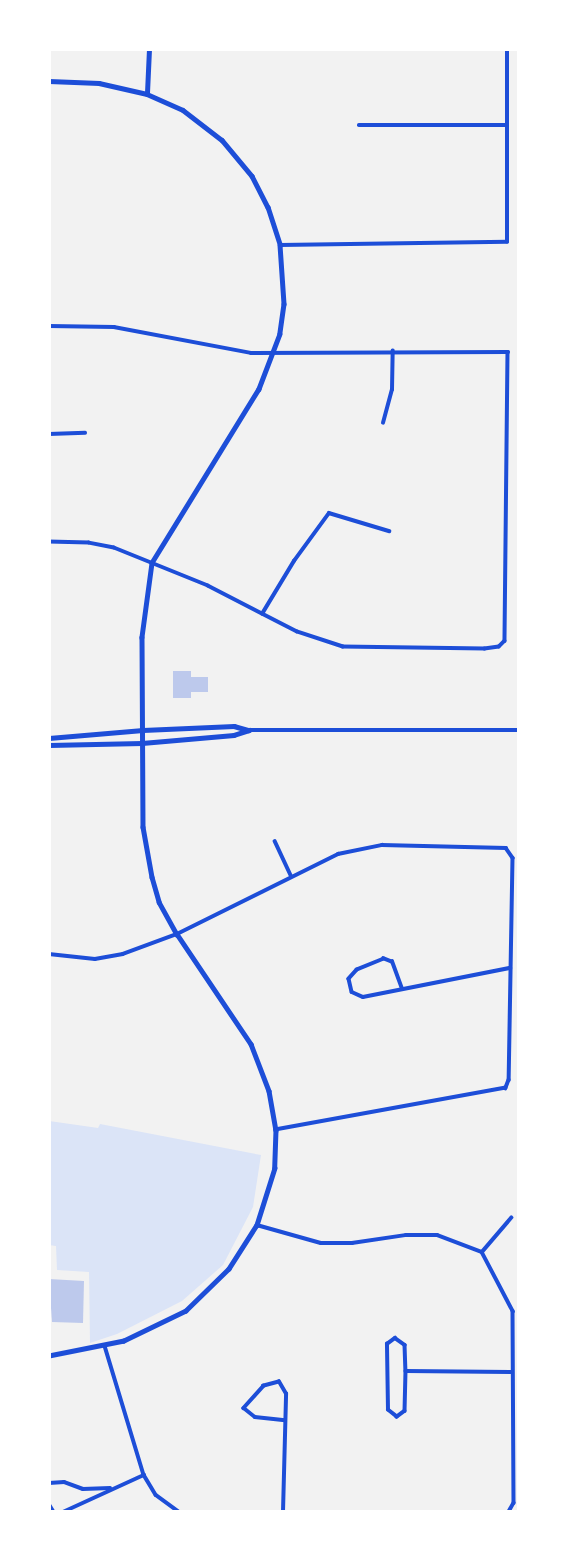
<!DOCTYPE html>
<html>
<head>
<meta charset="utf-8">
<style>
	body { margin:0 }
	#map { position:relative; width:568px; height:1561px; overflow:hidden; background:#f2f2f2; font-family:Rubik,sans-serif }
	div>[style] { position:absolute }
	.green>* { inset:0; background:#dbe4f7 }
	.building>* { inset:0; background:#bdc9ec }
	.minor>* { height:3.5px; margin:-1.75px; padding:0 1.75px; transform-origin:1.75px; border-radius:1.75px; background:#1d4ed8 }
	.tertiary>* { height:4.5px; margin:-2.25px; padding:0 2.25px; transform-origin:2.25px; border-radius:2.25px; background:#1d4ed8 }
	span { translate:-50% -50%; white-space:nowrap; text-align:center; line-height:1.15; -webkit-text-stroke:7px #fff; paint-order:stroke }
	.frame { position:absolute; inset:0; border:51px solid #fff; pointer-events:none }
</style>
</head>
<body>
<div id="map">
	<div class="green">
		<i style="clip-path:polygon(49px 1121px,98px 1128px,100px 1124px,261px 1155px,253px 1207px,223px 1265px,182px 1301px,117px 1334px,90px 1343px,89px 1272px,57px 1270px,56px 1246px,49px 1245px)"></i>
	</div>
	<div class="building">
		<i style="clip-path:polygon(173px 671px,191px 671px,191px 677px,208px 677px,208px 692px,191px 692px,191px 698px,173px 698px)"></i>
		<i style="clip-path:polygon(49px 1279px,84px 1281px,83px 1323px,52px 1322px)"></i>
	</div>
	<div class="minor">
		<i style="left:359px;top:125px;width:148px"></i>
		<i style="left:280px;top:245px;width:227px;rotate:-0.8deg"></i>
		<i style="left:507px;top:242px;width:193px;rotate:-90deg"></i>
		<i style="left:49px;top:326px;width:65px;rotate:0.9deg"></i>
		<i style="left:114px;top:327px;width:139px;rotate:10.7deg"></i>
		<i style="left:251px;top:353px;width:257px;rotate:-0.2deg"></i>
		<i style="left:508px;top:352px;width:289px;rotate:90.6deg"></i>
		<i style="left:505px;top:641px;width:8px;rotate:135deg"></i>
		<i style="left:499px;top:647px;width:14px;rotate:172deg"></i>
		<i style="left:485px;top:649px;width:142px;rotate:-179.2deg"></i>
		<i style="left:343px;top:647px;width:48px;rotate:-161.9deg"></i>
		<i style="left:297px;top:632px;width:100px;rotate:-152.7deg"></i>
		<i style="left:208px;top:586px;width:101px;rotate:-158deg"></i>
		<i style="left:114px;top:548px;width:25px;rotate:-169deg"></i>
		<i style="left:89px;top:543px;width:40px;rotate:-178.6deg"></i>
		<i style="left:383px;top:423px;width:34px;rotate:-75deg"></i>
		<i style="left:392px;top:390px;width:39px;rotate:-89deg"></i>
		<i style="left:49px;top:434px;width:36px;rotate:-2deg"></i>
		<i style="left:262px;top:614px;width:62px;rotate:-58.9deg"></i>
		<i style="left:294px;top:561px;width:59px;rotate:-53.9deg"></i>
		<i style="left:329px;top:513px;width:63px;rotate:16.7deg"></i>
		<i style="left:275px;top:841px;width:38px;rotate:65deg"></i>
		<i style="left:49px;top:954px;width:46px;rotate:6.2deg"></i>
		<i style="left:95px;top:959px;width:28px;rotate:-10deg"></i>
		<i style="left:123px;top:954px;width:58px;rotate:-20.3deg"></i>
		<i style="left:177px;top:934px;width:180px;rotate:-26.4deg"></i>
		<i style="left:338px;top:854px;width:45px;rotate:-11.6deg"></i>
		<i style="left:382px;top:845px;width:124px;rotate:1.4deg"></i>
		<i style="left:506px;top:848px;width:12px;rotate:55deg"></i>
		<i style="left:513px;top:858px;width:222px;rotate:91deg"></i>
		<i style="left:509px;top:1080px;width:9px;rotate:111deg"></i>
		<i style="left:506px;top:1088px;width:234px;rotate:169.7deg"></i>
		<i style="left:402px;top:989px;width:29px;rotate:-110deg"></i>
		<i style="left:392px;top:962px;width:9px;rotate:-159deg"></i>
		<i style="left:384px;top:959px;width:29px;rotate:158deg"></i>
		<i style="left:357px;top:970px;width:12px;rotate:132deg"></i>
		<i style="left:349px;top:979px;width:13px;rotate:77deg"></i>
		<i style="left:352px;top:992px;width:12px;rotate:24deg"></i>
		<i style="left:363px;top:997px;width:150px;rotate:-11.2deg"></i>
		<i style="left:257px;top:1225px;width:66px;rotate:15.7deg"></i>
		<i style="left:321px;top:1243px;width:31px"></i>
		<i style="left:352px;top:1243px;width:55px;rotate:-8.4deg"></i>
		<i style="left:406px;top:1235px;width:31px"></i>
		<i style="left:437px;top:1235px;width:48px;rotate:20.7deg"></i>
		<i style="left:482px;top:1252px;width:67px;rotate:62.3deg"></i>
		<i style="left:513px;top:1311px;width:192px;rotate:89.7deg"></i>
		<i style="left:514px;top:1503px;width:10px;rotate:119deg"></i>
		<i style="left:482px;top:1252px;width:45px;rotate:-49.5deg"></i>
		<i style="left:395px;top:1338px;width:12px;rotate:35deg"></i>
		<i style="left:405px;top:1345px;width:26px;rotate:88deg"></i>
		<i style="left:406px;top:1371px;width:40px;rotate:91.4deg"></i>
		<i style="left:405px;top:1411px;width:10px;rotate:143deg"></i>
		<i style="left:397px;top:1417px;width:11px;rotate:-142deg"></i>
		<i style="left:388px;top:1410px;width:66px;rotate:-90.9deg"></i>
		<i style="left:387px;top:1344px;width:10px;rotate:-37deg"></i>
		<i style="left:105px;top:1346px;width:135px;rotate:73.2deg"></i>
		<i style="left:144px;top:1475px;width:23px;rotate:59deg"></i>
		<i style="left:156px;top:1495px;width:29px;rotate:36deg"></i>
		<i style="left:406px;top:1371px;width:106px;rotate:0.5deg"></i>
		<i style="left:49px;top:1483px;width:15px;rotate:-4deg"></i>
		<i style="left:64px;top:1482px;width:20px;rotate:20deg"></i>
		<i style="left:83px;top:1489px;width:27px;rotate:-2deg"></i>
		<i style="left:49px;top:1504px;width:9px;rotate:58deg"></i>
		<i style="left:63px;top:1512px;width:89px;rotate:-24.6deg"></i>
		<i style="left:283px;top:1512px;width:118px;rotate:-88.5deg"></i>
		<i style="left:286px;top:1394px;width:14px;rotate:-120deg"></i>
		<i style="left:279px;top:1382px;width:16px;rotate:165deg"></i>
		<i style="left:264px;top:1386px;width:30px;rotate:132deg"></i>
		<i style="left:244px;top:1408px;width:14px;rotate:39deg"></i>
		<i style="left:255px;top:1417px;width:30px;rotate:6deg"></i>
	</div>
	<div class="tertiary">
		<i style="left:49px;top:81px;width:50px;rotate:2.3deg"></i>
		<i style="left:99px;top:83px;width:49px;rotate:12.9deg"></i>
		<i style="left:147px;top:94px;width:39px;rotate:24deg"></i>
		<i style="left:183px;top:110px;width:49px;rotate:37.6deg"></i>
		<i style="left:222px;top:140px;width:47px;rotate:50.2deg"></i>
		<i style="left:252px;top:176px;width:35px;rotate:63deg"></i>
		<i style="left:268px;top:207px;width:40px;rotate:72deg"></i>
		<i style="left:280px;top:245px;width:59px;rotate:86.1deg"></i>
		<i style="left:284px;top:304px;width:30px;rotate:98deg"></i>
		<i style="left:280px;top:334px;width:59px;rotate:110.9deg"></i>
		<i style="left:259px;top:389px;width:204px;rotate:121.6deg"></i>
		<i style="left:152px;top:563px;width:75px;rotate:97.7deg"></i>
		<i style="left:142px;top:637px;width:190px;rotate:89.7deg"></i>
		<i style="left:143px;top:827px;width:51px;rotate:79.8deg"></i>
		<i style="left:152px;top:877px;width:26px;rotate:74deg"></i>
		<i style="left:159px;top:902px;width:37px;rotate:61deg"></i>
		<i style="left:177px;top:934px;width:133px;rotate:56.1deg"></i>
		<i style="left:251px;top:1044px;width:50px;rotate:69deg"></i>
		<i style="left:269px;top:1091px;width:40px;rotate:80deg"></i>
		<i style="left:276px;top:1130px;width:38px;rotate:92deg"></i>
		<i style="left:275px;top:1168px;width:60px;rotate:107.5deg"></i>
		<i style="left:257px;top:1225px;width:52px;rotate:122.5deg"></i>
		<i style="left:229px;top:1269px;width:60px;rotate:135.7deg"></i>
		<i style="left:186px;top:1311px;width:69px;rotate:154.2deg"></i>
		<i style="left:124px;top:1341px;width:76px;rotate:168.7deg"></i>
		<i style="left:147px;top:93px;width:44px;rotate:-87.4deg"></i>
		<i style="left:49px;top:738px;width:94px;rotate:-4.9deg"></i>
		<i style="left:143px;top:730px;width:91px;rotate:-2.5deg"></i>
		<i style="left:234px;top:726px;width:15px;rotate:16deg"></i>
		<i style="left:49px;top:745px;width:93px;rotate:-1.2deg"></i>
		<i style="left:142px;top:743px;width:92px;rotate:-5deg"></i>
		<i style="left:234px;top:735px;width:16px;rotate:-18deg"></i>
		<i style="left:249px;top:730px;width:270px"></i>
	</div>
	<div class="frame"></div>
</div>
</body>
</html>
